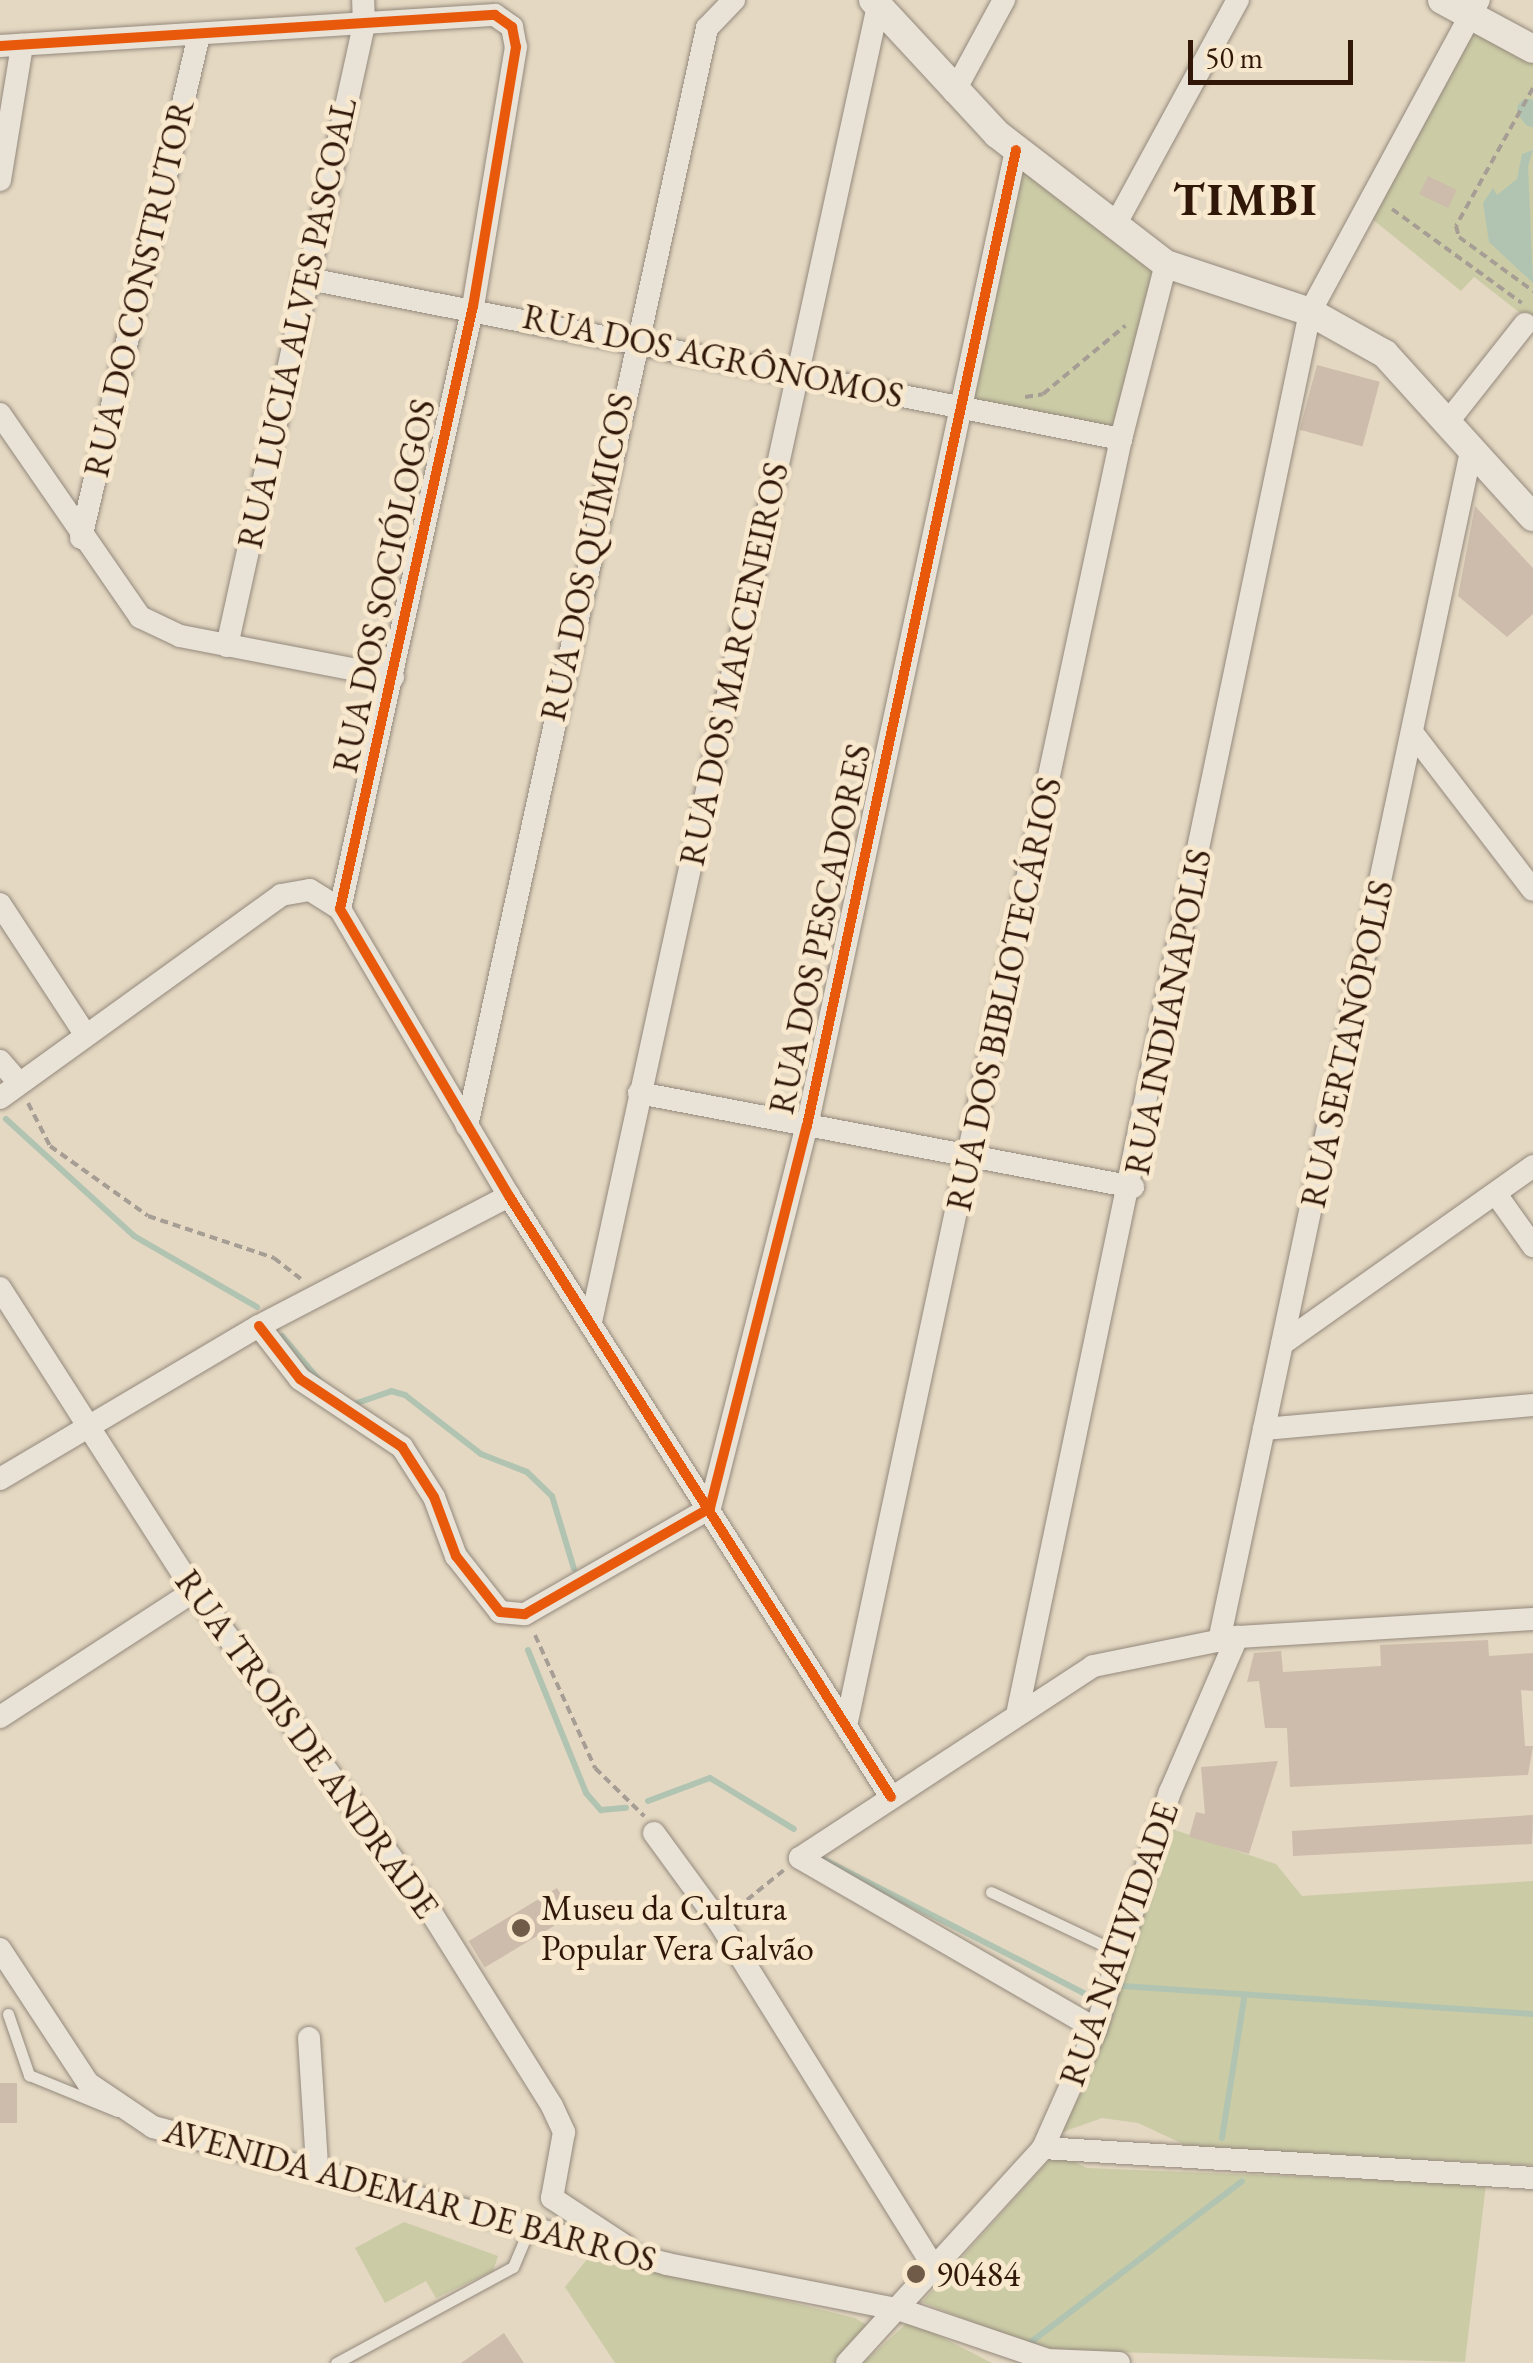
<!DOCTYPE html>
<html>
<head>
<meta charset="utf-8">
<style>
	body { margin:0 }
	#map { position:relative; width:1533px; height:2363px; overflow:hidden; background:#e4d8c2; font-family:"EB Garamond",serif }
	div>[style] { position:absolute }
	.green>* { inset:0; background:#cbcba6 }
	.water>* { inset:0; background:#b1c4b2 }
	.stream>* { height:6px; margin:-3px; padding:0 3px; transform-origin:3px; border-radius:3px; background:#b1c4b2 }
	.canal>* { height:22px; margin:-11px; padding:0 11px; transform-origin:11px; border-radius:11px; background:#b1c4b2 }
	.building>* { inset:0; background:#cdbcab; transform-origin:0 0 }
	.path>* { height:4px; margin-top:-2px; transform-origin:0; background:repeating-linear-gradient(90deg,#a69e94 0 8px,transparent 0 13px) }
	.roads { filter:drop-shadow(0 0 2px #94897c) drop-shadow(0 0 2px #94897c) }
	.service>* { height:11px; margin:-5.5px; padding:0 5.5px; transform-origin:5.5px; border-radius:5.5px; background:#e9e2d7 }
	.minor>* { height:22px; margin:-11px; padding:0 11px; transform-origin:11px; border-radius:11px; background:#e9e2d7 }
	.tertiary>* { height:28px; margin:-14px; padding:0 14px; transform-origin:14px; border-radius:14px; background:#e9e2d7 }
	.cycleway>* { height:10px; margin:-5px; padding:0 5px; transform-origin:5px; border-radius:5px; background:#e8590c }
	.dots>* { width:28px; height:28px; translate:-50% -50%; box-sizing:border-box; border:5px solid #f7e8ce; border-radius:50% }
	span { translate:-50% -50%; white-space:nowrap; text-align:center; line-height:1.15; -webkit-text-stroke:10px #f7e8ce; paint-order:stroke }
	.street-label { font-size:35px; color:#311708 }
	.poi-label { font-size:35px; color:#311708 }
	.left { translate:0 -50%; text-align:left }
	.district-label { font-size:45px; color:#311708; font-weight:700; letter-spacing:2.5px }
	.scale { position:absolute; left:1188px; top:40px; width:165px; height:45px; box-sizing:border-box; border:5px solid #311708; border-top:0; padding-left:12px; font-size:30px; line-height:35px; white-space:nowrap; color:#311708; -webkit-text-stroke:8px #f7e8ce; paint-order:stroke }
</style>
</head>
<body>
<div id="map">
	<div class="green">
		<i style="clip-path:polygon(1468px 23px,1533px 59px,1533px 323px,1474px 277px,1461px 291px,1366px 214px)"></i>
		<i style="clip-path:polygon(1016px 150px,1166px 264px,1121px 439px,959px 406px)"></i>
		<i style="clip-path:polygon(1166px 1827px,1276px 1864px,1302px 1896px,1533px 1881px,1533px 2165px,1194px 2149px,1138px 2123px,1102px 2118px,1060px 2133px,1091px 2074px)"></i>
		<i style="clip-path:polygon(1065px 2157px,1087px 2168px,1486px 2184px,1465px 2362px,1043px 2350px,922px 2302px,1050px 2159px)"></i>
		<i style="clip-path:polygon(404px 2222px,498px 2256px,493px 2271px,436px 2298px,426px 2281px,385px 2303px,355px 2248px)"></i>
		<i style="clip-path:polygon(592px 2253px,855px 2318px,867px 2325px,837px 2363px,615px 2363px,565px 2287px)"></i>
		<i style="clip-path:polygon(906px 2324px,920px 2326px,992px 2363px,863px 2363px)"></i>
	</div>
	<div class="water">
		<i style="clip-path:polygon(1533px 150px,1528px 166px,1533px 283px,1489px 242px,1483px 203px,1493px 188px,1497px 195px,1517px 179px,1522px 154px)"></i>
	</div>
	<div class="stream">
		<i style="left:6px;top:1119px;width:173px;rotate:42.4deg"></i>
		<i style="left:134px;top:1236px;width:142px;rotate:30deg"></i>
		<i style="left:282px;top:1336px;width:59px;rotate:49.8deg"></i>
		<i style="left:354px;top:1404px;width:39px;rotate:-19deg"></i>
		<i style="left:391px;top:1391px;width:15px;rotate:16deg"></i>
		<i style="left:405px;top:1395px;width:96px;rotate:37.8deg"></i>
		<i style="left:481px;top:1454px;width:49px;rotate:21.4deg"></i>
		<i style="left:527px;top:1472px;width:35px;rotate:44deg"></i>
		<i style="left:552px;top:1496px;width:76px;rotate:73.2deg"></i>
		<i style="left:528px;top:1650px;width:154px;rotate:67.9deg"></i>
		<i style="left:586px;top:1793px;width:23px;rotate:49deg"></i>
		<i style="left:601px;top:1810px;width:25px;rotate:-5deg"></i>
		<i style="left:648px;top:1801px;width:66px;rotate:-20.4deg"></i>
		<i style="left:710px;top:1778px;width:98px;rotate:31.3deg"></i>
		<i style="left:819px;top:1857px;width:298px;rotate:27.2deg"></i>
		<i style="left:1122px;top:1986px;width:412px;rotate:3.9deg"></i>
		<i style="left:1222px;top:2138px;width:141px;rotate:-81deg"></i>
		<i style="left:1031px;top:2342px;width:265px;rotate:-37.3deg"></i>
	</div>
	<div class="canal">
		<i style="left:1528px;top:110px;width:8px;rotate:50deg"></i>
	</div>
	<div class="building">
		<i style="left:1428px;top:176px;width:32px;height:20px;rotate:26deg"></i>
		<i style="left:1317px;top:365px;width:65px;height:67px;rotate:15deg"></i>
		<i style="clip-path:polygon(1475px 506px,1533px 568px,1533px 614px,1507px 637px,1458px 596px)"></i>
		<i style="clip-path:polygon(1488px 1640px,1489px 1656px,1533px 1653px,1533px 1691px,1521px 1690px,1525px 1746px,1533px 1746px,1528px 1775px,1290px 1787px,1287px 1728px,1265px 1728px,1259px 1681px,1247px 1682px,1254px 1653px,1281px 1651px,1283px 1672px,1381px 1666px,1380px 1645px)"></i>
		<i style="clip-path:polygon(1278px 1761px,1249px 1854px,1189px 1837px,1196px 1812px,1205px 1814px,1201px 1767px)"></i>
		<i style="clip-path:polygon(1533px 1815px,1532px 1844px,1293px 1856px,1292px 1831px)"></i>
		<i style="left:557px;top:1888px;width:31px;height:103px;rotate:59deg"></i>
		<i style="left:0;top:2083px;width:17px;height:40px"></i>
		<i style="clip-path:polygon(504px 2333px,524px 2363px,461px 2363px)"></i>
	</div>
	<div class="path">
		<i style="left:1533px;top:88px;width:158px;rotate:119.2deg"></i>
		<i style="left:1456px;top:226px;width:11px;rotate:75deg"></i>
		<i style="left:1459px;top:237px;width:92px;rotate:36.1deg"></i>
		<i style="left:1392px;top:209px;width:160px;rotate:35.9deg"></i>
		<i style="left:1025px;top:397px;width:18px;rotate:-9deg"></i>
		<i style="left:1043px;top:394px;width:107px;rotate:-39.7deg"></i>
		<i style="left:28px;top:1103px;width:48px;rotate:62.9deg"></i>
		<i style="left:50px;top:1146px;width:120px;rotate:35.5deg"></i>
		<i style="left:148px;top:1216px;width:133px;rotate:18.4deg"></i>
		<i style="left:274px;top:1258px;width:34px;rotate:38deg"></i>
		<i style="left:535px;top:1635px;width:146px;rotate:65.7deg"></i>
		<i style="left:595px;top:1768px;width:69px;rotate:44.4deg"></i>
		<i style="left:737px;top:1908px;width:60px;rotate:-39deg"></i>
	</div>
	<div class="roads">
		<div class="service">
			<i style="left:991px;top:1892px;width:143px;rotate:25.3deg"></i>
			<i style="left:8px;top:2014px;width:65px;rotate:71deg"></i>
			<i style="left:29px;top:2075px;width:95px;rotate:22.2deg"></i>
			<i style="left:336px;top:2363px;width:201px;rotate:-28.5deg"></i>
			<i style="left:513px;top:2267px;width:43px;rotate:-67deg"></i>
		</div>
		<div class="minor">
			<i style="left:0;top:46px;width:496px;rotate:-3.6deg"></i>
			<i style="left:495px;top:15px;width:21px;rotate:35deg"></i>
			<i style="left:512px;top:27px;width:20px;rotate:79deg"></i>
			<i style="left:516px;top:47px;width:263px;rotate:99.4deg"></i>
			<i style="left:473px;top:306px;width:617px;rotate:102.44deg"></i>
			<i style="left:340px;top:909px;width:333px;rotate:59.5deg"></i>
			<i style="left:509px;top:1196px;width:712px;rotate:57.56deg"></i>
			<i style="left:954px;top:92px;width:105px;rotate:-61.5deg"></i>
			<i style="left:0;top:180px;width:137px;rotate:-80.7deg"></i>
			<i style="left:1114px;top:227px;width:259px;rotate:-61.4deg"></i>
			<i style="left:304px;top:278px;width:833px;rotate:11.15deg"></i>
			<i style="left:0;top:414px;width:247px;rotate:55.4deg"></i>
			<i style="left:140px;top:617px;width:44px;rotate:25.4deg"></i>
			<i style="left:180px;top:636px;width:217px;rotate:10.9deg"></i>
			<i style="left:1450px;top:419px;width:121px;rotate:-51.7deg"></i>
			<i style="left:81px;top:538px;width:513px;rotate:-76.8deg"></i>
			<i style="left:227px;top:646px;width:636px;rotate:-77.56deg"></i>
			<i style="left:364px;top:25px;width:25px;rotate:-92deg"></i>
			<i style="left:1414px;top:735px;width:195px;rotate:52.5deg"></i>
			<i style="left:0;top:904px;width:152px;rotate:56.8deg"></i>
			<i style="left:0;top:1061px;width:28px;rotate:49deg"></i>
			<i style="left:639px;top:1093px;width:503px;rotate:10.77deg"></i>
			<i style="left:0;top:1098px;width:347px;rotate:-35.8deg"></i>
			<i style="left:281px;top:895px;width:29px;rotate:-10deg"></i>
			<i style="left:310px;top:890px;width:36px;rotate:32deg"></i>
			<i style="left:467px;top:1126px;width:1124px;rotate:-77.67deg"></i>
			<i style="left:707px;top:28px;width:39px;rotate:-46deg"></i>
			<i style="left:1496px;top:1194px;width:64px;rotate:54.6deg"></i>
			<i style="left:0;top:1288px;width:360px;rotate:57.4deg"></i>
			<i style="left:194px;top:1591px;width:395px;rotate:53.5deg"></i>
			<i style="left:429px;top:1909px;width:232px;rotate:58deg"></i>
			<i style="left:552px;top:2106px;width:29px;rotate:65deg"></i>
			<i style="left:564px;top:2132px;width:67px;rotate:100.3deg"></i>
			<i style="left:552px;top:2198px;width:87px;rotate:33.3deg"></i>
			<i style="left:591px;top:1322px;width:1347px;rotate:-77.7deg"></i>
			<i style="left:259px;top:1326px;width:67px;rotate:52.3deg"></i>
			<i style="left:300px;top:1379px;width:123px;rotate:33.7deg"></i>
			<i style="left:402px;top:1447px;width:59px;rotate:57.4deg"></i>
			<i style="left:434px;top:1497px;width:63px;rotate:69.6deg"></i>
			<i style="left:456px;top:1556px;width:71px;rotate:51.8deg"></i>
			<i style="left:500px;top:1612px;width:25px;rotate:5deg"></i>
			<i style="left:525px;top:1614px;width:213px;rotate:-29.8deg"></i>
			<i style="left:710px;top:1508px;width:394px;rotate:-75.8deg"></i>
			<i style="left:807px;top:1126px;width:998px;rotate:-77.91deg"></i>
			<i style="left:1282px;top:1344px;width:308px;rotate:-35.3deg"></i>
			<i style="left:1264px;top:1429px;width:270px;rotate:-5.1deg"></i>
			<i style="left:0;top:1479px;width:301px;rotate:-30.6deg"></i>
			<i style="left:259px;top:1326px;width:282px;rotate:-27.5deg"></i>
			<i style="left:1219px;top:1641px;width:1221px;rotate:-78.04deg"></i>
			<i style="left:1018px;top:1710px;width:1428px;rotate:-78.2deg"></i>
			<i style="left:1310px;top:312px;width:355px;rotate:-61.6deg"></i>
			<i style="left:0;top:1717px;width:231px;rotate:-33deg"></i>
			<i style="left:846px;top:1726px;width:1316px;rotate:-77.94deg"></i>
			<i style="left:1121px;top:439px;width:181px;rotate:-75.6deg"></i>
			<i style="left:654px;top:1833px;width:110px;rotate:53.9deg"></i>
			<i style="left:719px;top:1922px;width:411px;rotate:58.1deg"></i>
			<i style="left:0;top:1949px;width:160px;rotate:56.7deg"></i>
			<i style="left:88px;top:2083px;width:78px;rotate:34.1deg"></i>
			<i style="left:153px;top:2127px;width:532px;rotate:14.92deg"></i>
			<i style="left:667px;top:2264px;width:238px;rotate:11.1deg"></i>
			<i style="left:901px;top:2310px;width:155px;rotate:18.8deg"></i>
			<i style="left:1048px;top:2360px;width:71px;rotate:2.4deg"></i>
			<i style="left:1096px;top:2029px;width:342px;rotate:-150deg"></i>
			<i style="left:800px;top:1858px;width:350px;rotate:-33.2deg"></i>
			<i style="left:1093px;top:1666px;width:147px;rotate:-11.4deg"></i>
			<i style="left:1237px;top:1637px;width:297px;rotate:-3.5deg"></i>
			<i style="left:309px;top:2038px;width:127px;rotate:86.4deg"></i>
			<i style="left:1043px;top:2148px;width:491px;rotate:3.5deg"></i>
			<i style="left:847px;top:2363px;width:291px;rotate:-47.6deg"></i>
			<i style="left:1043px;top:2148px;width:130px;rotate:-66deg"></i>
			<i style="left:1096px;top:2029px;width:248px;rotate:-72.7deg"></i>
			<i style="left:1170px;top:1792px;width:169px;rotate:-66.6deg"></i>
		</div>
		<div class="tertiary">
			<i style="left:873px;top:0;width:183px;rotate:47.2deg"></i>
			<i style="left:997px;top:134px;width:213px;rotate:37.6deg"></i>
			<i style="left:1166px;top:264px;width:152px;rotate:18.4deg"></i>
			<i style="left:1310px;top:312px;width:86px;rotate:29.2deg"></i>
			<i style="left:1385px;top:354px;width:220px;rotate:47.8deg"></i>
			<i style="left:1442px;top:0;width:103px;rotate:28.3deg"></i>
		</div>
	</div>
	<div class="cycleway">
		<i style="left:0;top:46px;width:496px;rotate:-3.6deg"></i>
		<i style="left:495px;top:15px;width:21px;rotate:35deg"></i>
		<i style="left:512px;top:27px;width:20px;rotate:79deg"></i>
		<i style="left:516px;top:47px;width:263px;rotate:99.4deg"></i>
		<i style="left:473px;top:306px;width:617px;rotate:102.44deg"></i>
		<i style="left:340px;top:909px;width:333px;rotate:59.5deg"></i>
		<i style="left:509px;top:1196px;width:712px;rotate:57.56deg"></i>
		<i style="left:259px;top:1326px;width:67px;rotate:52.3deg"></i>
		<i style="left:300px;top:1379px;width:123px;rotate:33.7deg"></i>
		<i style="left:402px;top:1447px;width:59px;rotate:57.4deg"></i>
		<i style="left:434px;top:1497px;width:63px;rotate:69.6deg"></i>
		<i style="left:456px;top:1556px;width:71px;rotate:51.8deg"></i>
		<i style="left:500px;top:1612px;width:25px;rotate:5deg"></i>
		<i style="left:525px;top:1614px;width:213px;rotate:-29.8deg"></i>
		<i style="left:710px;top:1508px;width:394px;rotate:-75.8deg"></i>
		<i style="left:807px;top:1126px;width:998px;rotate:-77.91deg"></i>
	</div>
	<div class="dots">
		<i style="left:521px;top:1928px;background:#705b49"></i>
		<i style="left:916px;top:2274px;background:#705b49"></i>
	</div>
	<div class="street-label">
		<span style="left:139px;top:288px;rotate:-77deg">RUA DO CONSTRUTOR</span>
		<span style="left:297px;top:323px;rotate:-78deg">RUA LUCIA ALVES PASCOAL</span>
		<span style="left:713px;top:356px;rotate:12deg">RUA DOS AGRÔNOMOS</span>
		<span style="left:587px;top:557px;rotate:-78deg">RUA DOS QUÍMICOS</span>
		<span style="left:384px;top:586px;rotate:-78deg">RUA DOS SOCIÓLOGOS</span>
		<span style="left:734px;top:664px;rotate:-78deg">RUA DOS MARCENEIROS</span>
		<span style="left:820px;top:929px;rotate:-78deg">RUA DOS PESCADORES</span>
		<span style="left:1004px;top:994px;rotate:-78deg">RUA DOS BIBLIOTECÁRIOS</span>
		<span style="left:1168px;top:1012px;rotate:-79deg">RUA INDIANAPOLIS</span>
		<span style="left:1347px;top:1044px;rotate:-78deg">RUA SERTANÓPOLIS</span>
		<span style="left:307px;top:1744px;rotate:54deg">RUA TROIS DE ANDRADE</span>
		<span style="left:1119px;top:1944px;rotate:-71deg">RUA NATIVIDADE</span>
		<span style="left:410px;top:2195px;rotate:15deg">AVENIDA ADEMAR DE BARROS</span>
	</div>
	<div class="poi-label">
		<span class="left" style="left:541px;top:1928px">Museu da Cultura<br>Popular Vera Galvão</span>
		<span class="left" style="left:936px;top:2274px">90484</span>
	</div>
	<div class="district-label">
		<span style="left:1246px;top:200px">TIMBI</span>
	</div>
	<div class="scale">50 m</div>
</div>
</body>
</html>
